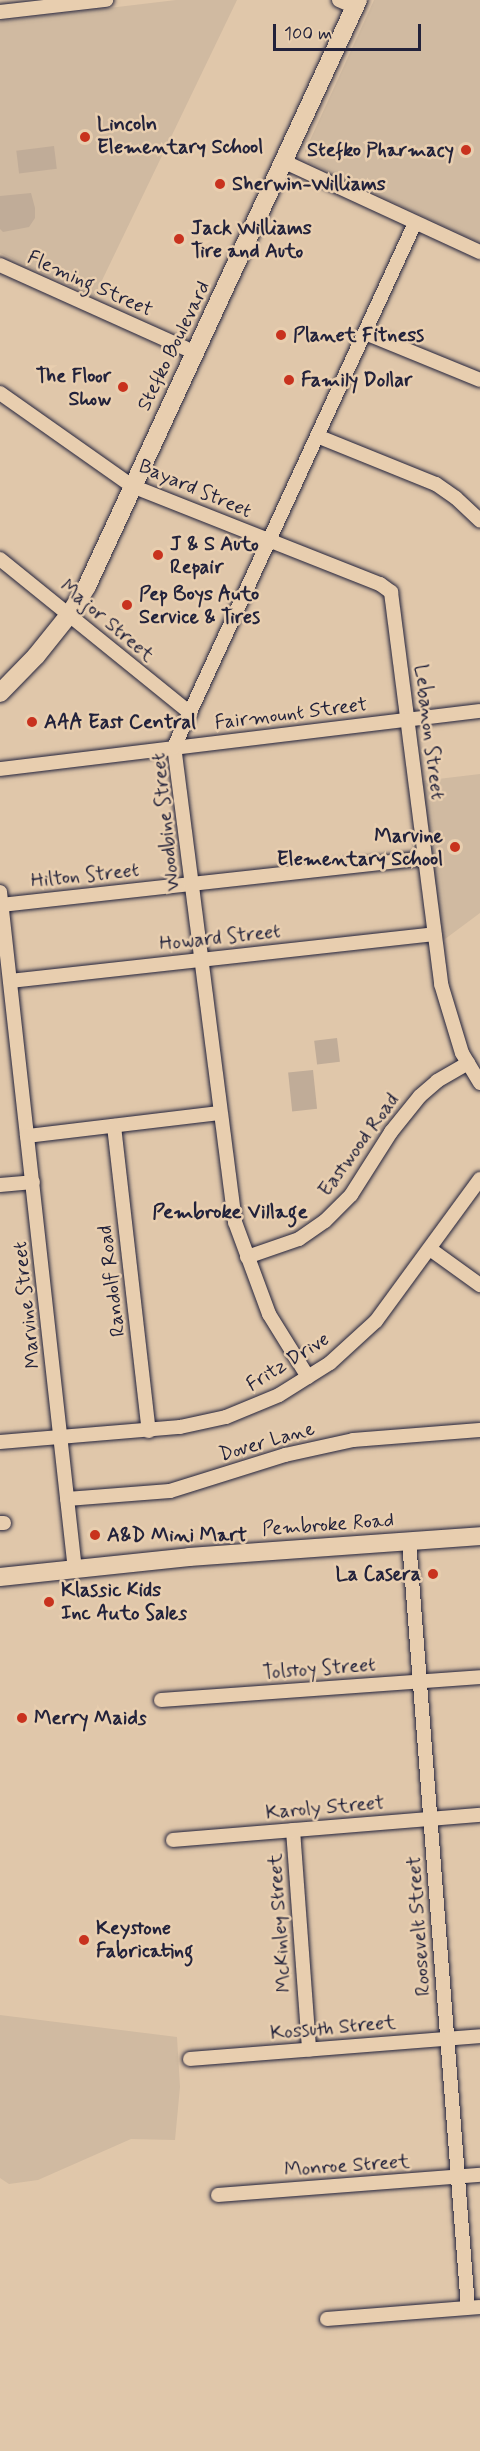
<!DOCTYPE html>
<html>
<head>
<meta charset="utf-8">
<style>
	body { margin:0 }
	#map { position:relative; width:480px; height:2451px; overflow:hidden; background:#e0c7aa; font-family:Mynerve,sans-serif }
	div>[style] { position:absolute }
	.built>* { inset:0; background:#d0baa1 }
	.green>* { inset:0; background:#c0ac98; transform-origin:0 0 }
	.roads { filter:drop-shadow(0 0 2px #22223b) drop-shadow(0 0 2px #22223b) }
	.minor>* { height:14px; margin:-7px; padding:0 7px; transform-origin:7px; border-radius:7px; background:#e8ceaf }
	.major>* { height:18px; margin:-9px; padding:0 9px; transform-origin:9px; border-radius:9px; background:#e8ceaf }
	.dots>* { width:16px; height:16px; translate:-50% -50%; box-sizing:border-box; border:3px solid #e8ceaf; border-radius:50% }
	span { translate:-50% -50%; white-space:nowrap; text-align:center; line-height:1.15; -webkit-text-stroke:5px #e8ceaf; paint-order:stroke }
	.poi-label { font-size:20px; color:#22223b; font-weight:700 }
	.left { translate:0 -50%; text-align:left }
	.right { translate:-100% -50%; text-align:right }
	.street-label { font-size:20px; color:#22223b }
	.neighbourhood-label { font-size:21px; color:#22223b; font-weight:700 }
	.scale { position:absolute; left:273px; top:24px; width:148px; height:27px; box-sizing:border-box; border:3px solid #22223b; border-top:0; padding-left:8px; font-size:18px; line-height:21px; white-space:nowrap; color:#22223b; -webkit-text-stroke:4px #e8ceaf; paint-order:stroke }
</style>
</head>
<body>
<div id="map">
	<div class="built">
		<i style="clip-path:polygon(176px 0,237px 0,94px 297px,0 253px,0 21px)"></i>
		<i style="clip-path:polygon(374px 0,480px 0,480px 243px,308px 162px,305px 151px)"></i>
		<i style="clip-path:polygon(480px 774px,480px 913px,441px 942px,421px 781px)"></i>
		<i style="clip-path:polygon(0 2015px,177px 2037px,180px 2087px,175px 2140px,131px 2139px,38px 2180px,9px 2184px,0 2178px)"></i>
	</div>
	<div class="green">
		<i style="left:54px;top:146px;width:23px;height:38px;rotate:83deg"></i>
		<i style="clip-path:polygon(31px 193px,35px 208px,35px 218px,29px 227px,3px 232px,0 229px,0 196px)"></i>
		<i style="left:337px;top:1038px;width:24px;height:23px;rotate:83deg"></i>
		<i style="left:313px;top:1070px;width:39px;height:25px;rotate:84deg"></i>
	</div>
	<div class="roads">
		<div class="minor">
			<i style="left:339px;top:0;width:17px;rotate:24deg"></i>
			<i style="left:0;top:12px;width:107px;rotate:-6.5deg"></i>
			<i style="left:285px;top:162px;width:215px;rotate:24.8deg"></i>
			<i style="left:0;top:265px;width:215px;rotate:24.2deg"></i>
			<i style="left:365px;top:333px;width:124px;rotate:22.2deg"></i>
			<i style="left:0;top:393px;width:161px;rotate:35.2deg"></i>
			<i style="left:132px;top:486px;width:267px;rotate:21.6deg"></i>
			<i style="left:380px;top:584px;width:14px;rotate:36deg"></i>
			<i style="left:391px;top:592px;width:395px;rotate:82.7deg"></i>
			<i style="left:441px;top:984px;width:72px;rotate:73.1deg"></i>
			<i style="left:462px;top:1053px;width:35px;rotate:59deg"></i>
			<i style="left:317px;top:436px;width:128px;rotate:22deg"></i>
			<i style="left:436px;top:484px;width:24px;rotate:35deg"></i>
			<i style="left:456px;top:498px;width:33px;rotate:43deg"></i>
			<i style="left:0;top:559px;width:245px;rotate:39deg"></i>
			<i style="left:0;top:769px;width:483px;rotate:-6.9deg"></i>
			<i style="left:0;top:892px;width:682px;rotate:83.69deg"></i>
			<i style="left:1px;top:905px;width:427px;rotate:-6.3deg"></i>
			<i style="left:10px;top:981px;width:427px;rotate:-6.3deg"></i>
			<i style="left:114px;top:1126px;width:307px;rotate:83.5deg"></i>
			<i style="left:27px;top:1136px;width:193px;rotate:-6.8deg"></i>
			<i style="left:0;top:1185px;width:33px;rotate:-5deg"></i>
			<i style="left:430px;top:1249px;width:62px;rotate:35.8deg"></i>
			<i style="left:247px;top:1257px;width:55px;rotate:-19.1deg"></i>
			<i style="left:299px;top:1239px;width:32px;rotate:-35deg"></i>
			<i style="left:325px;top:1221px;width:37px;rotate:-45deg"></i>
			<i style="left:351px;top:1195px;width:75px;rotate:-57.6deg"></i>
			<i style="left:391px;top:1132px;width:46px;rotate:-51.1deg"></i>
			<i style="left:420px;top:1096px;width:23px;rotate:-41deg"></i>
			<i style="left:437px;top:1081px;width:36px;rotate:-30deg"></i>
			<i style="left:308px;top:1377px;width:74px;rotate:-121.8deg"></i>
			<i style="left:269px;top:1314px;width:98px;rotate:-110.3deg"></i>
			<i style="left:235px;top:1222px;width:479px;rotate:-97.3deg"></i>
			<i style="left:174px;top:747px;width:577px;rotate:-65.3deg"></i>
			<i style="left:0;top:1442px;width:181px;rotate:-4.8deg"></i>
			<i style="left:180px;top:1427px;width:47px;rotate:-12.3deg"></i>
			<i style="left:226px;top:1417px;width:57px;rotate:-22.5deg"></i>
			<i style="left:279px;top:1395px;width:60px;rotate:-32.1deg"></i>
			<i style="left:330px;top:1363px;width:62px;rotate:-42.4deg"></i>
			<i style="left:376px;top:1321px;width:176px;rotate:-53.8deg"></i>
			<i style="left:67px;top:1499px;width:103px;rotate:-4.4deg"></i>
			<i style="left:170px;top:1491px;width:121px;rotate:-17.4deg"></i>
			<i style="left:285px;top:1455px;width:70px;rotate:-12.4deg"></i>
			<i style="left:353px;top:1440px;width:127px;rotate:-4.5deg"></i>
			<i style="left:0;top:1523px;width:4px"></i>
			<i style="left:409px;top:1541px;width:768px;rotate:85.6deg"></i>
			<i style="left:161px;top:1700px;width:320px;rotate:-4.1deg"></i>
			<i style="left:293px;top:1830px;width:220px;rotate:85.8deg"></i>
			<i style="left:173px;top:1840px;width:308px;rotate:-4.7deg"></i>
			<i style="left:190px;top:2059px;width:291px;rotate:-4.5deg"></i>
			<i style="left:218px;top:2195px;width:263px;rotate:-4.4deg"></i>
			<i style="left:327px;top:2319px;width:153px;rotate:-4.5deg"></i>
		</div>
		<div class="major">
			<i style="left:0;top:693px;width:52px;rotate:-45.8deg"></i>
			<i style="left:36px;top:656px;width:53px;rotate:-51.2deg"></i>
			<i style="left:69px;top:615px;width:34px;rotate:-58deg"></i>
			<i style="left:87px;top:586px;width:646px;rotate:-65.18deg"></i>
			<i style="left:0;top:1577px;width:190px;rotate:-6deg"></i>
			<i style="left:189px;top:1557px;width:292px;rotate:-4.1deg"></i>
		</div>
	</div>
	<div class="dots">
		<i style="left:85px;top:137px;background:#c8321e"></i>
		<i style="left:466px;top:150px;background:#c8321e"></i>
		<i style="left:220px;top:184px;background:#c8321e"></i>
		<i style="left:179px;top:239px;background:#c8321e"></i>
		<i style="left:281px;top:335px;background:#c8321e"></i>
		<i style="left:289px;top:380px;background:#c8321e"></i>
		<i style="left:123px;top:387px;background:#c8321e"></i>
		<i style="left:158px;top:555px;background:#c8321e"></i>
		<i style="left:127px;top:605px;background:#c8321e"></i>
		<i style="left:32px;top:722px;background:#c8321e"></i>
		<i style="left:455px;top:847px;background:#c8321e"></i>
		<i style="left:95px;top:1535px;background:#c8321e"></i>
		<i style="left:433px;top:1574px;background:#c8321e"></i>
		<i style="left:49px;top:1602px;background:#c8321e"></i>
		<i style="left:22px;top:1718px;background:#c8321e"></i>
		<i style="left:84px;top:1940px;background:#c8321e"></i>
	</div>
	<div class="poi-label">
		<span class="left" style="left:97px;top:136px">Lincoln<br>Elementary School</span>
		<span class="right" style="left:454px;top:150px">Stefko Pharmacy</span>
		<span class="left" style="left:232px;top:184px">Sherwin-Williams</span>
		<span class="left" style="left:191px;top:240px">Jack Williams<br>Tire and Auto</span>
		<span class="left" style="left:293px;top:335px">Planet Fitness</span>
		<span class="right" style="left:111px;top:388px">The Floor<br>Show</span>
		<span class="left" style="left:301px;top:380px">Family Dollar</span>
		<span class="left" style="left:170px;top:556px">J &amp; S Auto<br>Repair</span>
		<span class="left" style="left:139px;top:606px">Pep Boys Auto<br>Service &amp; Tires</span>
		<span class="left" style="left:44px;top:722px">AAA East Central</span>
		<span class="right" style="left:443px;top:848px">Marvine<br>Elementary School</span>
		<span class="left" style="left:107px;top:1535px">A&amp;D Mini Mart</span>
		<span class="right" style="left:421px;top:1574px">La Casera</span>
		<span class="left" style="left:61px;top:1602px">Klassic Kids<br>Inc Auto Sales</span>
		<span class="left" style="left:34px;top:1718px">Merry Maids</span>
		<span class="left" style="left:96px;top:1940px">Keystone<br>Fabricating</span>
	</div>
	<div class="street-label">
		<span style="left:90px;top:284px;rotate:24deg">Fleming Street</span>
		<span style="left:174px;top:346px;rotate:-64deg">Stefko Boulevard</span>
		<span style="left:195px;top:489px;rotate:23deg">Bayard Street</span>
		<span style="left:107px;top:621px;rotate:40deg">Major Street</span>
		<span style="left:291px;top:714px;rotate:-7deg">Fairmount Street</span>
		<span style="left:429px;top:732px;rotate:83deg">Lebanon Street</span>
		<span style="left:166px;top:822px;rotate:-96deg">Woodbine Street</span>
		<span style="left:85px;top:876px;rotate:-6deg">Hilton Street</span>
		<span style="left:220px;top:938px;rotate:-6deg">Howard Street</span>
		<span style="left:359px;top:1145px;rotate:-54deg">Eastwood Road</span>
		<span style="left:112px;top:1281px;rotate:-97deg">Randolf Road</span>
		<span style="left:27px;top:1305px;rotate:-96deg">Marvine Street</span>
		<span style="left:288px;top:1362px;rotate:-32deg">Fritz Drive</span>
		<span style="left:267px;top:1442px;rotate:-16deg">Dover Lane</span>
		<span style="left:328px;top:1525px;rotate:-4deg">Pembroke Road</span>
		<span style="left:319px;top:1669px;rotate:-4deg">Tolstoy Street</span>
		<span style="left:325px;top:1808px;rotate:-5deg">Karoly Street</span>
		<span style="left:280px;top:1923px;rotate:-94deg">McKinley Street</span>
		<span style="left:419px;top:1926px;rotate:-94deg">Roosevelt Street</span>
		<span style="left:333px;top:2028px;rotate:-5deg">Kossuth Street</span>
		<span style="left:347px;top:2166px;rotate:-4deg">Monroe Street</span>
	</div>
	<div class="neighbourhood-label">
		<span style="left:230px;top:1212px">Pembroke Village</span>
	</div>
	<div class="scale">100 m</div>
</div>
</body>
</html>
